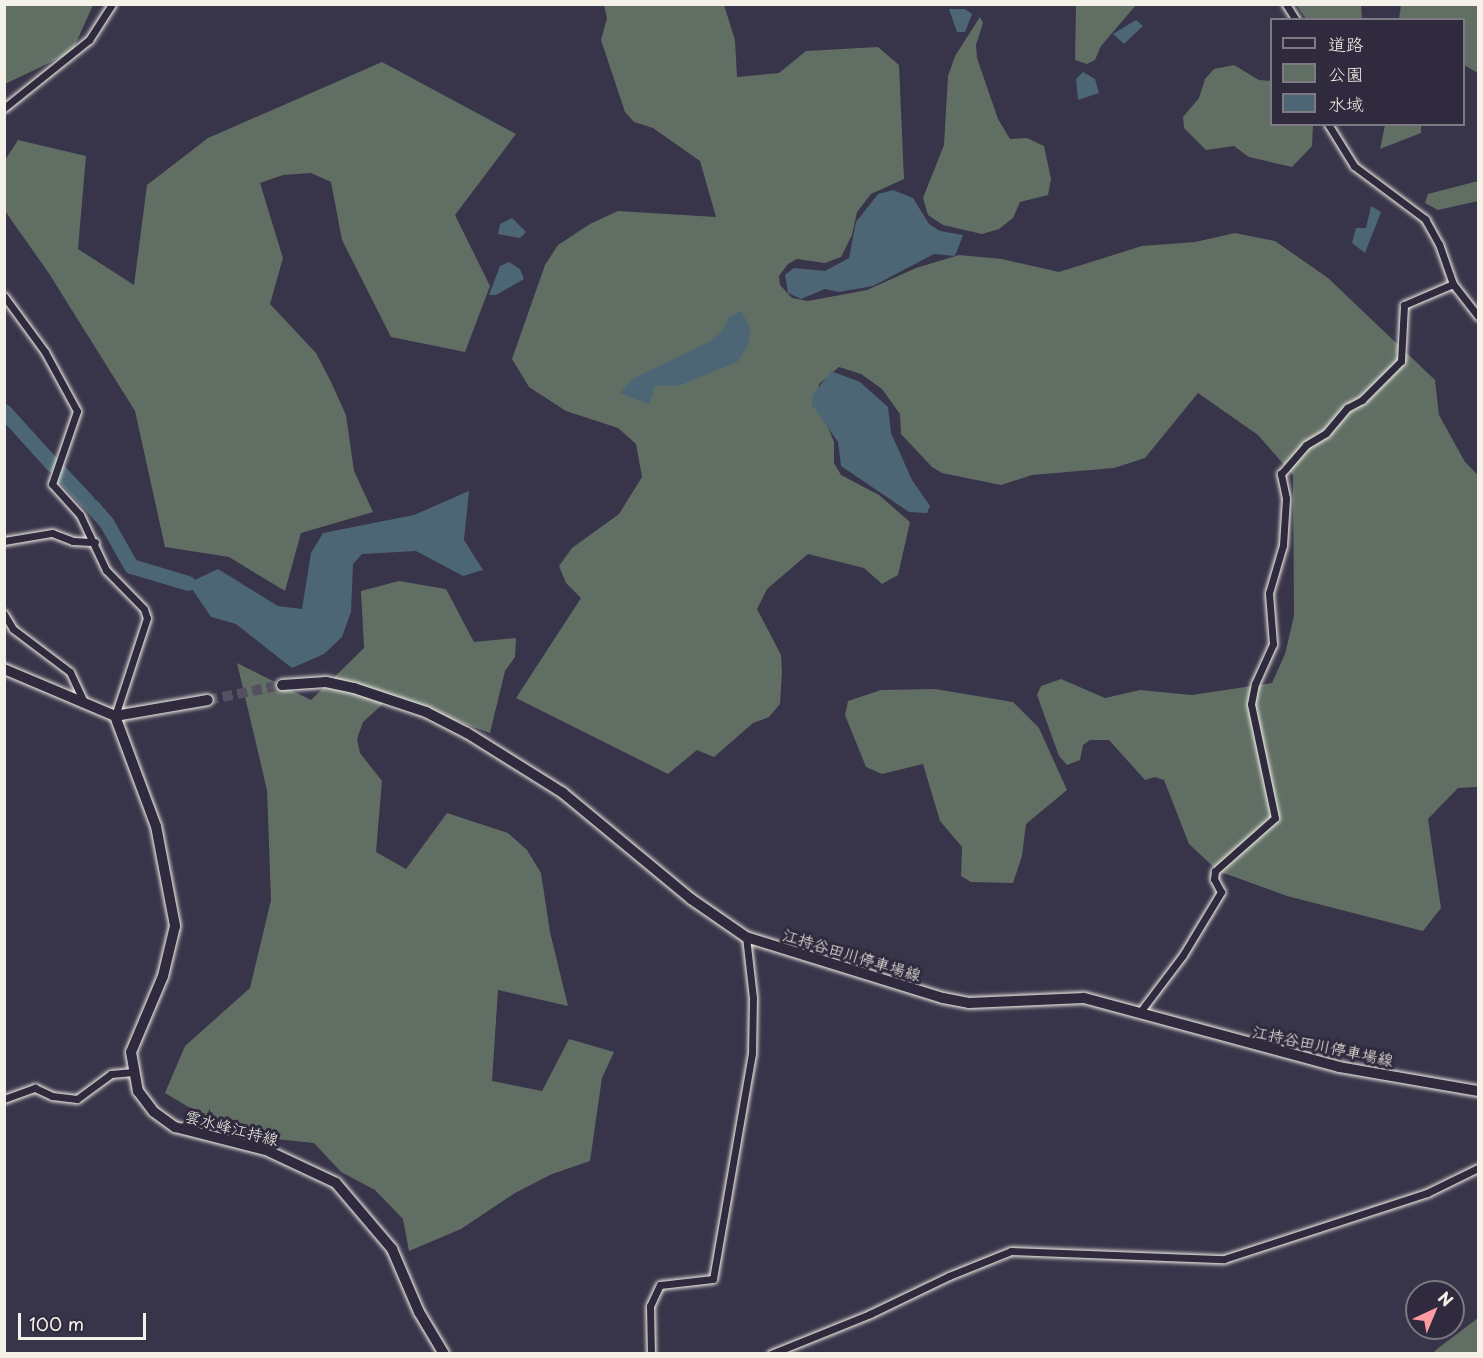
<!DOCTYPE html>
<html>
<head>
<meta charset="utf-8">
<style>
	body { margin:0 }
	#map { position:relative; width:1483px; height:1358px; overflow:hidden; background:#383449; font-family:"Playpen Sans","Klee One",sans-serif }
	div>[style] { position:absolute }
	.green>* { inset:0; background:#606e64 }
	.water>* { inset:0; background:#4d6675 }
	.river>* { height:15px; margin:-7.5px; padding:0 7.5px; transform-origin:7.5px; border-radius:7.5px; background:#4d6675 }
	.secondary-tunnel>* { height:10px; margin-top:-5px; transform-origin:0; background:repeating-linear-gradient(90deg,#545061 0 10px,transparent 0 15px) }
	.roads { filter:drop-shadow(0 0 2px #f4f1e8) drop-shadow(0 0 2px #f4f1e8) }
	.street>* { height:7px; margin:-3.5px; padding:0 3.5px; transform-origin:3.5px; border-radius:3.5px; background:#2f2a3d }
	.secondary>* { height:10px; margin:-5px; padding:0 5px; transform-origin:5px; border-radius:5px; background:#2f2a3d }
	span { translate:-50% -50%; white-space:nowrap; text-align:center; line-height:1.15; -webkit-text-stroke:6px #2f2a3d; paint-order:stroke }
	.street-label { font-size:16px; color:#f4f1e8 }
	.frame { position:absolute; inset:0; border:6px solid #f4f1e8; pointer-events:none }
	.legend { position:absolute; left:1270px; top:18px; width:195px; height:108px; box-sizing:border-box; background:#2f2a3d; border:2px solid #7e7a81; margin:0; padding:8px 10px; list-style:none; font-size:18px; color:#f4f1e8 }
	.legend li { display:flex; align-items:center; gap:12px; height:30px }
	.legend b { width:30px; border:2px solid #7e7a81 }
	.north { position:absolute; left:1405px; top:1280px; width:60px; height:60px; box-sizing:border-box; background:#2f2a3d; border:2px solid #7e7a81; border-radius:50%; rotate:44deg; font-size:16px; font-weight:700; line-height:24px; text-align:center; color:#f4f1e8 }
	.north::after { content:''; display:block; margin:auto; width:21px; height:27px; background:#ff9aa2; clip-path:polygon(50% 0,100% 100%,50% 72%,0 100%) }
	.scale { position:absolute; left:18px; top:1313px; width:128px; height:27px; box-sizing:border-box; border:3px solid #f4f1e8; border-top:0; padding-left:8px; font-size:18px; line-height:21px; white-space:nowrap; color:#f4f1e8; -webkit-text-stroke:4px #2f2a3d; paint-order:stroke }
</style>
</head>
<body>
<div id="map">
	<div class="green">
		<i style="clip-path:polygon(5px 5px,93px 5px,72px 52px,5px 84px)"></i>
		<i style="clip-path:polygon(604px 5px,724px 5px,735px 40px,737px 77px,779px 73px,806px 51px,878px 47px,899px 65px,904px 179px,871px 194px,857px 212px,852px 235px,841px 257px,825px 263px,797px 259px,788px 264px,779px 276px,780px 285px,792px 298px,808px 301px,867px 290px,916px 268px,959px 255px,1002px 259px,1059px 272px,1142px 246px,1195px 242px,1235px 233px,1275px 241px,1328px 278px,1435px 380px,1439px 415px,1465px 462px,1478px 475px,1478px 787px,1458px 788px,1428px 819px,1441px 908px,1423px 931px,1287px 896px,1218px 871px,1189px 844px,1164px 780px,1155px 777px,1145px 780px,1109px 740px,1090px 740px,1083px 745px,1080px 760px,1067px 765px,1059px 756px,1037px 695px,1041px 686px,1061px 679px,1105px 698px,1140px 690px,1192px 695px,1272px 683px,1285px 654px,1294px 616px,1293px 475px,1258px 435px,1198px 393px,1145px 458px,1114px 468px,1032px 475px,1001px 485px,942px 473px,932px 467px,901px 434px,900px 414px,882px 389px,861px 374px,839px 367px,819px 384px,817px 401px,834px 442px,834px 463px,841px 475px,879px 495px,910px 522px,898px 575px,882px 584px,864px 568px,808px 554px,767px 589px,757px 609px,781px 655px,782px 672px,780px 704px,769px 717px,753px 723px,714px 757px,697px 750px,668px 774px,516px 698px,581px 598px,566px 583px,559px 566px,572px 548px,619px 514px,642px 477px,636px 444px,618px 428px,566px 411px,529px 387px,512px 359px,545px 265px,558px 245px,590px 224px,618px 211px,716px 217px,700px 161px,653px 128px,634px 122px,625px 112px,601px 40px,607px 18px)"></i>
		<i style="clip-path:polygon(1076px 5px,1136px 5px,1101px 46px,1095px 60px,1087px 64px,1075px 60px)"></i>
		<i style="clip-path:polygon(1297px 5px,1361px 5px,1362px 19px,1306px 19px)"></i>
		<i style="clip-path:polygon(1401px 5px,1478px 5px,1478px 73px,1464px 65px,1464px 20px,1399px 19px)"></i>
		<i style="clip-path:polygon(980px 17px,983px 23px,976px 45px,977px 58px,998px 119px,1010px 139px,1027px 138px,1044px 146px,1051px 179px,1048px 195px,1020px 202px,1013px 218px,999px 229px,982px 234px,943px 225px,928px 215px,923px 198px,944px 145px,948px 76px,955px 56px)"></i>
		<i style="clip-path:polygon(382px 62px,516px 134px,455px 215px,490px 286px,465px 352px,391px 337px,342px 240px,331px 182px,311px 173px,283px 175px,260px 183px,283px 258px,270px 304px,316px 353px,331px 382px,346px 415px,354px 471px,373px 512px,301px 533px,285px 591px,229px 557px,165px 547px,135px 411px,48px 272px,5px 211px,5px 160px,18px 140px,86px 156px,78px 249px,134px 285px,147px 185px,208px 138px)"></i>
		<i style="clip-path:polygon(1234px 65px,1259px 80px,1271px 81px,1272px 124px,1313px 125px,1312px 146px,1292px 167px,1249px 157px,1234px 146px,1206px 150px,1184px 128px,1183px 117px,1199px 98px,1205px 79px,1214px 69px)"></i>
		<i style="clip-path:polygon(1385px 125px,1421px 125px,1421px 133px,1380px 149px)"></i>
		<i style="clip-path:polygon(1478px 181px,1478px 201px,1438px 210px,1425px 203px,1428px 194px)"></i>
		<i style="clip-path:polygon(399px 581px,446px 589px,474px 642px,516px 638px,515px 657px,505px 671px,490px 733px,397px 699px,384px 703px,363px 722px,357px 739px,360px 753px,382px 781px,376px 852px,406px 869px,447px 813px,508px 833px,527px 850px,541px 873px,550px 932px,568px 1006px,498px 990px,492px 1081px,542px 1091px,569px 1039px,614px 1052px,602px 1078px,590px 1161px,552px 1174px,515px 1193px,461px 1229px,409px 1251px,403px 1219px,375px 1190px,341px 1172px,314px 1143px,236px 1135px,165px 1093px,185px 1046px,250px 988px,271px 900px,267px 790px,237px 663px,311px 700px,364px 648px,361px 591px)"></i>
		<i style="clip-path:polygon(935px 689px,1013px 702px,1039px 728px,1067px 790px,1026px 824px,1022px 856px,1013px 883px,971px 882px,961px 876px,962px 847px,940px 821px,923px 764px,882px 774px,866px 767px,845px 715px,848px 701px,881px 690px)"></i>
		<i style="clip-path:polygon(1478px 1318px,1478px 1353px,1433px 1353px,1437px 1349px)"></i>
	</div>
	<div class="water">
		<i style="clip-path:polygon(949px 9px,965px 9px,972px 14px,965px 32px,957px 32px)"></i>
		<i style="clip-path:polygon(1136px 20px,1143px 26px,1124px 44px,1113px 34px)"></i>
		<i style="clip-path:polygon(1083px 72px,1095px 79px,1099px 93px,1078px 100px,1076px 79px)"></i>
		<i style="clip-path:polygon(893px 190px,913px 198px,929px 224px,940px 231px,963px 235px,955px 256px,934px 254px,873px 286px,839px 292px,825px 289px,801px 299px,788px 293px,785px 275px,794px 268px,825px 271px,849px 258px,856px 222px,878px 194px)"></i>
		<i style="clip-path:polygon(1371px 206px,1381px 212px,1365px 253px,1352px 243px,1356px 228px,1366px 228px)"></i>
		<i style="clip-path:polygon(512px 218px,526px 232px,520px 238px,498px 234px,500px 224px)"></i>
		<i style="clip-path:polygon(509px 262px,520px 269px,524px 279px,496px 295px,489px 295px,500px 266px)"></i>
		<i style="clip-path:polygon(741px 311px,750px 328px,749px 344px,737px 362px,678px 386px,655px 386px,649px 404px,620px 393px,632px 379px,709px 342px,722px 331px,729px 317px)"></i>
		<i style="clip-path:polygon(831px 371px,860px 382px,888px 407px,891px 433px,912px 480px,930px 506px,927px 513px,909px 512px,841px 466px,838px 442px,812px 405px,812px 396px)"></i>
		<i style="clip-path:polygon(469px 491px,464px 540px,483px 570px,463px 576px,416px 551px,362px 554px,353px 564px,351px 612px,342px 637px,324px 654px,292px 668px,236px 624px,211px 617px,188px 583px,218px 569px,278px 606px,302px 609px,311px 553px,323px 533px,414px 515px)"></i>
	</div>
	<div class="river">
		<i style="left:4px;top:411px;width:72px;rotate:47.8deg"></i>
		<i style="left:59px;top:471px;width:41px;rotate:47deg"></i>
		<i style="left:92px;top:506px;width:21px;rotate:49deg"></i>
		<i style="left:106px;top:522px;width:51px;rotate:60.4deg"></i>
		<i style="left:131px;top:566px;width:59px;rotate:16.6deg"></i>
	</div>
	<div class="secondary-tunnel">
		<i style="left:208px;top:700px;width:76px;rotate:-11.5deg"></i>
	</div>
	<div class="roads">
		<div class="street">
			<i style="left:1286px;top:4px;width:19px;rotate:58deg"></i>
			<i style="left:4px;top:108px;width:109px;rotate:-38.7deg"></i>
			<i style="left:89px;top:40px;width:43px;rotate:-57.4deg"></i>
			<i style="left:1328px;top:124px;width:49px;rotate:58.2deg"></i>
			<i style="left:1354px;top:166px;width:89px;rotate:36.7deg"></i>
			<i style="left:1425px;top:219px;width:29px;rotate:61deg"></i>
			<i style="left:1439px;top:244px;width:42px;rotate:70.7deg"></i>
			<i style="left:1453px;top:284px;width:41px;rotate:52deg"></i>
			<i style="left:4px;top:296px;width:69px;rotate:53.8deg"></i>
			<i style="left:45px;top:352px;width:67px;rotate:61.5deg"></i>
			<i style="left:77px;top:411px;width:77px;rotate:108.9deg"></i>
			<i style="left:52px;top:484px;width:42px;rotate:47.9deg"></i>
			<i style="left:80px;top:515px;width:61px;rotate:64.7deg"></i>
			<i style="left:106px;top:570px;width:54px;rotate:45.7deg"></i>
			<i style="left:144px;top:609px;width:9px;rotate:72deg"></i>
			<i style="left:147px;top:618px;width:103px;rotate:108.1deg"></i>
			<i style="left:4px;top:541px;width:49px;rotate:-9.5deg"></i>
			<i style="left:52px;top:533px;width:22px;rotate:21deg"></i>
			<i style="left:73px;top:541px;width:22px;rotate:3deg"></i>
			<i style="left:4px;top:614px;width:17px;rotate:59deg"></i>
			<i style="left:13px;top:629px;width:71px;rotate:37deg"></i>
			<i style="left:70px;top:672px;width:33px;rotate:65deg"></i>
			<i style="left:1140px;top:1012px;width:71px;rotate:-53deg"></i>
			<i style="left:1183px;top:955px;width:74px;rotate:-58.9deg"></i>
			<i style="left:1221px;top:892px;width:15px;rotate:-118deg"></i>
			<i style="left:1214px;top:879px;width:8px;rotate:-83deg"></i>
			<i style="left:1215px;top:871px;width:80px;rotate:-41.5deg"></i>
			<i style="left:1275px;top:818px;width:116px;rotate:-101.9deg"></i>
			<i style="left:1251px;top:704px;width:20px;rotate:-79deg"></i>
			<i style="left:1255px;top:684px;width:44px;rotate:-65.8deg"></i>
			<i style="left:1273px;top:644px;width:51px;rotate:-94.5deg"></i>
			<i style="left:1269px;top:593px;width:50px;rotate:-73.7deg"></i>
			<i style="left:1283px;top:545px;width:47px;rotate:-86.3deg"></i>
			<i style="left:1286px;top:498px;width:25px;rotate:-102deg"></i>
			<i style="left:1281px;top:474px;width:38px;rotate:-49deg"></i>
			<i style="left:1306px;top:445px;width:23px;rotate:-31deg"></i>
			<i style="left:1326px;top:433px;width:33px;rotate:-50deg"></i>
			<i style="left:1347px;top:408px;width:17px;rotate:-28deg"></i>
			<i style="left:1362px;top:400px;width:55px;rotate:-45deg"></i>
			<i style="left:1401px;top:361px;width:56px;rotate:-86.9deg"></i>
			<i style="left:1404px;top:305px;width:53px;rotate:-23.2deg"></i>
			<i style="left:4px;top:1099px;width:33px;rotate:-20deg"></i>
			<i style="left:35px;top:1088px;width:19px;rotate:25deg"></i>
			<i style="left:52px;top:1096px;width:25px;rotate:7deg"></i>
			<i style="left:77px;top:1099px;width:42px;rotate:-36.3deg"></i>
			<i style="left:111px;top:1074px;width:22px;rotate:-5deg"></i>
			<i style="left:651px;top:1354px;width:48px;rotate:-91.2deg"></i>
			<i style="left:650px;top:1306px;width:23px;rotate:-65deg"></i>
			<i style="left:660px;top:1285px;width:53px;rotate:-6.5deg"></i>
			<i style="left:713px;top:1279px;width:228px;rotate:-80.2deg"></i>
			<i style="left:752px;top:1054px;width:56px;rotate:-89deg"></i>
			<i style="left:753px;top:998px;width:61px;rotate:-96.5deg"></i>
			<i style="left:771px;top:1354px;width:107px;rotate:-22deg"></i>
			<i style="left:870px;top:1314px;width:88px;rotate:-25.7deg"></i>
			<i style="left:949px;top:1276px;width:67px;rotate:-22deg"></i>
			<i style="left:1011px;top:1251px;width:213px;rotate:2.2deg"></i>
			<i style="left:1224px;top:1259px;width:213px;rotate:-18deg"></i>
			<i style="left:1427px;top:1193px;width:57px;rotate:-26.1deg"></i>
		</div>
		<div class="secondary">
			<i style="left:4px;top:669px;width:121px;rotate:22.9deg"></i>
			<i style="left:115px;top:716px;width:94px;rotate:-9.8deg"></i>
			<i style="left:282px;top:685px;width:44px;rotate:-3.9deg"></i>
			<i style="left:326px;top:682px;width:29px;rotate:12deg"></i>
			<i style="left:354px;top:688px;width:76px;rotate:18.4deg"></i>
			<i style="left:426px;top:712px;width:46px;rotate:27.1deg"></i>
			<i style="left:467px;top:733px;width:113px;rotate:32deg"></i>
			<i style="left:563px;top:793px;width:166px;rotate:39.6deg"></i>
			<i style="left:691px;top:899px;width:67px;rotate:34.6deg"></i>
			<i style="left:746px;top:937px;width:206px;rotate:17.2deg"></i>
			<i style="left:943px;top:998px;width:26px;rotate:11deg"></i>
			<i style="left:969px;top:1003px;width:115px;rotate:-2.5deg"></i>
			<i style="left:1084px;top:998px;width:264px;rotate:15.1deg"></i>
			<i style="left:1339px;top:1067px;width:141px;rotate:9.8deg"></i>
			<i style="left:115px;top:716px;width:117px;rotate:69.6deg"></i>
			<i style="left:156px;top:826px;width:102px;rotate:79.2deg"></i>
			<i style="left:175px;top:926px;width:51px;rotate:103.5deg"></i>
			<i style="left:163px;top:976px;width:82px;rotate:112.8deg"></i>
			<i style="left:131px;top:1052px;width:40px;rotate:80deg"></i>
			<i style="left:138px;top:1091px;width:26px;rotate:53deg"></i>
			<i style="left:154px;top:1112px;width:26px;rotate:36deg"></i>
			<i style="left:175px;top:1127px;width:94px;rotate:14.2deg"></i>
			<i style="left:266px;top:1150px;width:77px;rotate:25.2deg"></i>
			<i style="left:336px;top:1183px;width:87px;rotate:49.7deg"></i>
			<i style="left:392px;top:1249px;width:69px;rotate:66.8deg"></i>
			<i style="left:419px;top:1312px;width:49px;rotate:59.2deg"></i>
		</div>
	</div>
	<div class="street-label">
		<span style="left:852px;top:954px;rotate:17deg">江持谷田川停車場線</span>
		<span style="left:1323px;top:1045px;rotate:12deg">江持谷田川停車場線</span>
		<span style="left:232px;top:1127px;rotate:15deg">雲水峰江持線</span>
	</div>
	<div class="frame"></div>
	<ul class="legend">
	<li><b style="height:8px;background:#2f2a3d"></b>道路</li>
	<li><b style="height:16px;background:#606e64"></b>公園</li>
	<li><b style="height:16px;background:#4d6675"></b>水域</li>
	</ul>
	<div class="north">N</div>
	<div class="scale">100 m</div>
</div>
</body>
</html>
